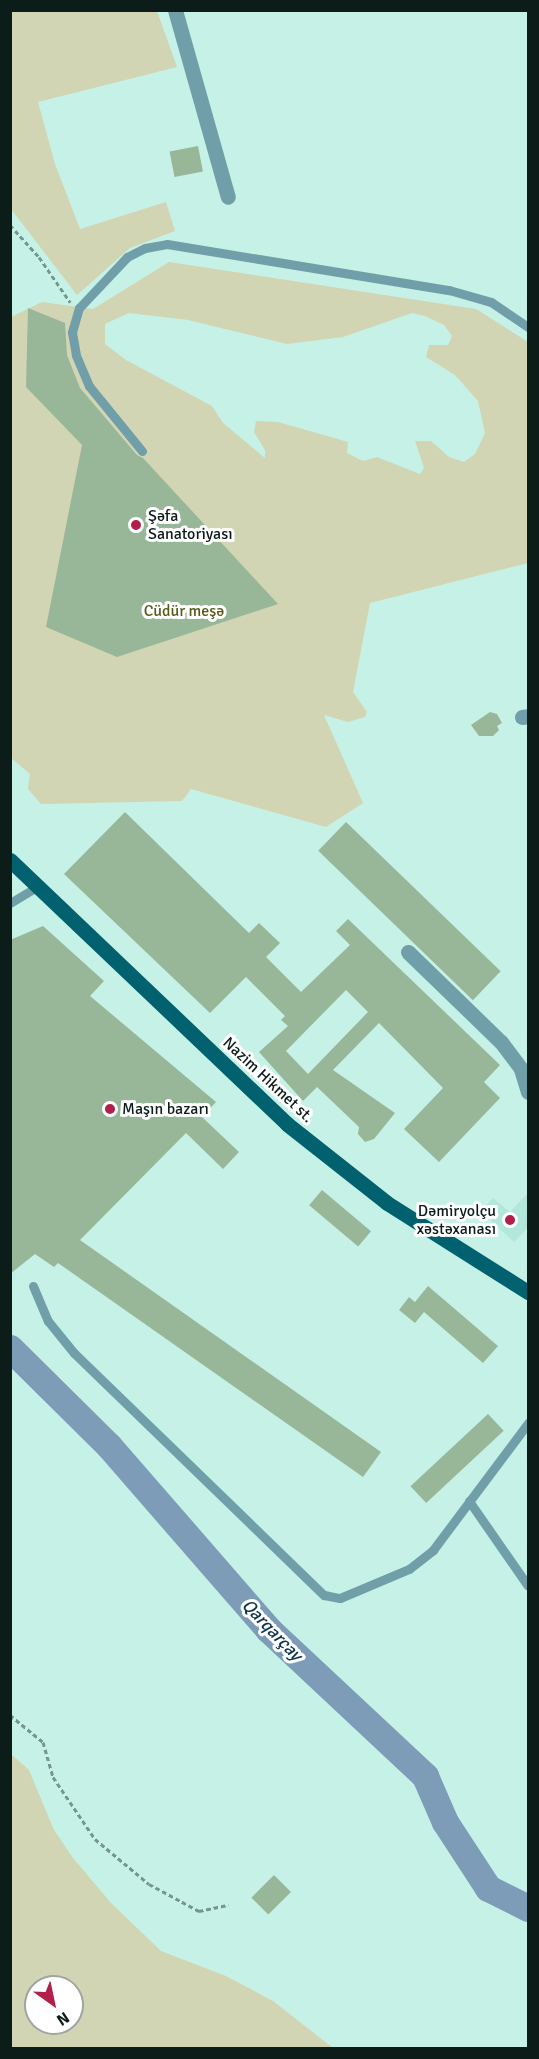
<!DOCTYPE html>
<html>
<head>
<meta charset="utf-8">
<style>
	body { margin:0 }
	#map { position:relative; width:539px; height:2059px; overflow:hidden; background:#c6f1e6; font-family:Signika,sans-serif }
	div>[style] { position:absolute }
	.built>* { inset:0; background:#b3e7db }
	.green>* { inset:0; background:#d2d5b3 }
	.river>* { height:27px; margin:-13.5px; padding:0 13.5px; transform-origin:13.5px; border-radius:13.5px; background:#7c9cb8 }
	.building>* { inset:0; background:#98b798; transform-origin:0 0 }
	.path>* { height:3px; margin-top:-1.5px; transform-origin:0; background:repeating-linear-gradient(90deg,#75958d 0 4.5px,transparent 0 7.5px) }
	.service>* { height:9px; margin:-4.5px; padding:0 4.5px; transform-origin:4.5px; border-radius:4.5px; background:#719fa9 }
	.minor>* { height:15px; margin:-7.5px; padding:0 7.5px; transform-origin:7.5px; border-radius:7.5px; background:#719fa9 }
	.primary>* { height:15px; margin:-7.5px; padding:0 7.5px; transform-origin:7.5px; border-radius:7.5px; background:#01616f }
	.dots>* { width:16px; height:16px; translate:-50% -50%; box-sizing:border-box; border:3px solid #fff; border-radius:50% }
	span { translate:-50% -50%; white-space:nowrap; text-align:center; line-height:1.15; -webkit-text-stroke:6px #fff; paint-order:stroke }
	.poi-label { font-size:16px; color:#0c1d19 }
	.left { translate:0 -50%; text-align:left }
	.right { translate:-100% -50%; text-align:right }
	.park-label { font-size:16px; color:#575a19 }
	.street-label { font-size:16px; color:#0c1d19 }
	.water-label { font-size:18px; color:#0c3351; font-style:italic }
	.frame { position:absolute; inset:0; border:12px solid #0c1d19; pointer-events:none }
	.north { position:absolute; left:24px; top:1975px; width:60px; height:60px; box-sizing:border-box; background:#fff; border:2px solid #9ea5a3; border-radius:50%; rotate:147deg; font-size:16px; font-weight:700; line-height:24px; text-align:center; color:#0c1d19 }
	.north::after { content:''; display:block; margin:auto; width:21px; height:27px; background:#b22049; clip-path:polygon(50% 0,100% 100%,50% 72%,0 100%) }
</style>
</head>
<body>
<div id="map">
	<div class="built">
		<i style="clip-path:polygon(528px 1193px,528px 1228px,514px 1242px,481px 1211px,493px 1198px,510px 1212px)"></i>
	</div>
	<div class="green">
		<i style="clip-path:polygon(11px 10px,157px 11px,177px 67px,38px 102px,55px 164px,80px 229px,166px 202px,175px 231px,130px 248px,77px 295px,11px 209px)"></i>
		<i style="clip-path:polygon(evenodd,169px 262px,476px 309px,528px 342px,528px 563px,370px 603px,353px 692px,367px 712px,365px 717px,348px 722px,324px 715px,363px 803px,326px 827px,191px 789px,182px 801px,41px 804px,28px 789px,30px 774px,11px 758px,11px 317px,42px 302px,93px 309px,169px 262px,129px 313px,188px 320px,287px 344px,343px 337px,412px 313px,425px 316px,444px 325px,452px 336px,448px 345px,429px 345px,426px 357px,455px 375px,478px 401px,485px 433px,475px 454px,464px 462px,449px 457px,431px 441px,415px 441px,424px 468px,420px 474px,377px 457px,363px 461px,347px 453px,348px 442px,331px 437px,278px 422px,256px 421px,254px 432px,265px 450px,265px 458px,223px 423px,212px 406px,126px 360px,105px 344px,105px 324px,129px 313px)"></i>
		<i style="clip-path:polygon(evenodd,11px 1754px,29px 1770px,54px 1830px,73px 1858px,111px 1903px,161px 1951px,226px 1976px,273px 2001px,333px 2048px,11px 2048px,11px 1754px,36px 1987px,72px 1987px,72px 2023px,36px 2023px,36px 1987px)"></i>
	</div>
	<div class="river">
		<i style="left:10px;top:1348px;width:139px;rotate:44.7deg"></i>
		<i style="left:109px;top:1446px;width:244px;rotate:49deg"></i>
		<i style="left:269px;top:1630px;width:214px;rotate:43.1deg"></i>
		<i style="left:425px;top:1776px;width:50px;rotate:66.5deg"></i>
		<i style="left:445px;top:1822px;width:79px;rotate:56.9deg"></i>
		<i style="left:488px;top:1888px;width:45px;rotate:26.6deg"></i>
	</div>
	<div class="building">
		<i style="left:198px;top:146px;width:26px;height:29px;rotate:79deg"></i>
		<i style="clip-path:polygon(28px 308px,65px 323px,67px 355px,80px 388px,137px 455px,143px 458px,278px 604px,117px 657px,46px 627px,82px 445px,26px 387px)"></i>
		<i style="clip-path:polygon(490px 712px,497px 714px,502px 723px,497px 726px,499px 730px,493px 736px,479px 736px,471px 725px)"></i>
		<i style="clip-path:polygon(evenodd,125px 812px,249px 933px,259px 923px,280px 943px,266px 957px,301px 992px,350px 945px,336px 931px,348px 919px,500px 1065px,484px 1082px,500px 1098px,439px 1162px,404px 1129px,443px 1088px,379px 1023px,333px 1070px,395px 1113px,374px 1139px,365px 1142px,358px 1134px,359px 1127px,317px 1087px,303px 1101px,259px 1052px,288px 1026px,281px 1020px,285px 1016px,246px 977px,210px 1013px,64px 874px,125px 812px,346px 990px,368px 1012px,308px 1074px,286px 1051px,346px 990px)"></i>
		<i style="left:346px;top:822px;width:215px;height:40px;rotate:44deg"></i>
		<i style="clip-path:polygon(43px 926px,104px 981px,90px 996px,216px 1102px,202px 1117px,239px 1152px,223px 1169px,186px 1133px,80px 1240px,381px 1452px,363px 1477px,58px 1263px,54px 1267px,35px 1254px,10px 1274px,10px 940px)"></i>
		<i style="left:322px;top:1190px;width:64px;height:20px;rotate:40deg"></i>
		<i style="clip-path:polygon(428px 1286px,498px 1346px,483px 1363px,424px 1312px,415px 1323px,399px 1310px,409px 1297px,415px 1302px)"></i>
		<i style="left:488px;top:1414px;width:23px;height:106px;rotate:47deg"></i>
		<i style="left:274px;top:1875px;width:24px;height:32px;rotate:45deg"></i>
	</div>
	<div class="path">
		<i style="left:10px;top:225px;width:43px;rotate:47.8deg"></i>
		<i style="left:39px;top:257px;width:55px;rotate:55.4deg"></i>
		<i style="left:10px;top:1715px;width:43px;rotate:39.3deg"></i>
		<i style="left:43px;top:1742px;width:36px;rotate:74deg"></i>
		<i style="left:53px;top:1777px;width:75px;rotate:55.9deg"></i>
		<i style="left:95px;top:1839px;width:70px;rotate:39.8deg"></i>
		<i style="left:149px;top:1884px;width:57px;rotate:28.4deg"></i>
		<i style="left:199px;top:1911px;width:30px;rotate:-12deg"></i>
	</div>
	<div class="service">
		<i style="left:142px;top:451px;width:84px;rotate:-129.2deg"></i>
		<i style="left:89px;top:386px;width:34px;rotate:-113deg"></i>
		<i style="left:76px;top:355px;width:23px;rotate:-100deg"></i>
		<i style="left:72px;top:332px;width:25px;rotate:-74deg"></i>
		<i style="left:79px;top:308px;width:70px;rotate:-46.7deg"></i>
		<i style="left:127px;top:257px;width:20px;rotate:-27deg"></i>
		<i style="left:145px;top:248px;width:22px;rotate:-10deg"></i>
		<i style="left:167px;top:244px;width:286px;rotate:9.3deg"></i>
		<i style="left:449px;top:290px;width:44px;rotate:15.9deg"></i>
		<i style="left:491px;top:302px;width:45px;rotate:34deg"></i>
		<i style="left:10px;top:903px;width:33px;rotate:-31deg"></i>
		<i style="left:33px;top:1286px;width:38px;rotate:67deg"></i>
		<i style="left:48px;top:1321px;width:41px;rotate:50.9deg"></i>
		<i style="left:74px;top:1353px;width:348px;rotate:44.1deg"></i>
		<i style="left:324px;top:1595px;width:16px;rotate:11deg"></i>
		<i style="left:340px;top:1598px;width:75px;rotate:-22.8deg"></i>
		<i style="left:409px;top:1569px;width:31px;rotate:-38deg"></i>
		<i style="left:433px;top:1550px;width:159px;rotate:-53.2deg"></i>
		<i style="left:469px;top:1501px;width:103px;rotate:55.2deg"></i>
	</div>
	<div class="minor">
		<i style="left:175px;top:10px;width:194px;rotate:74.2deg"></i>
		<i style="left:522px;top:717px;width:6px;rotate:-9deg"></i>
		<i style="left:408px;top:952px;width:129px;rotate:44.1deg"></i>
		<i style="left:501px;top:1042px;width:34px;rotate:53deg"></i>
		<i style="left:521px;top:1069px;width:24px;rotate:73deg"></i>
	</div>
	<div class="primary">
		<i style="left:10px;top:860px;width:383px;rotate:43.6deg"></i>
		<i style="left:287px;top:1124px;width:127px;rotate:38.3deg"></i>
		<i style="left:387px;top:1203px;width:167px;rotate:32.3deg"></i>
	</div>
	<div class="dots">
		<i style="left:136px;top:525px;background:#b22049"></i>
		<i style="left:110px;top:1109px;background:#b22049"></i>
		<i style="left:510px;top:1220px;background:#b22049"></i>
	</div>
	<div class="poi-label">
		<span class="left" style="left:148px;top:525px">Şəfa<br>Sanatoriyası</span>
		<span class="left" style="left:122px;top:1109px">Maşın bazarı</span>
		<span class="right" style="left:496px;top:1220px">Dəmiryolçu<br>xəstəxanası</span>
	</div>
	<div class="park-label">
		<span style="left:184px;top:611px">Cüdür meşə</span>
	</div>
	<div class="street-label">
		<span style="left:268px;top:1080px;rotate:43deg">Nazim Hikmet st.</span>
	</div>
	<div class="water-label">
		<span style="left:272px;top:1630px;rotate:46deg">Qarqarçay</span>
	</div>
	<div class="frame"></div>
	<div class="north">N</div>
</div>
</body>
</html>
